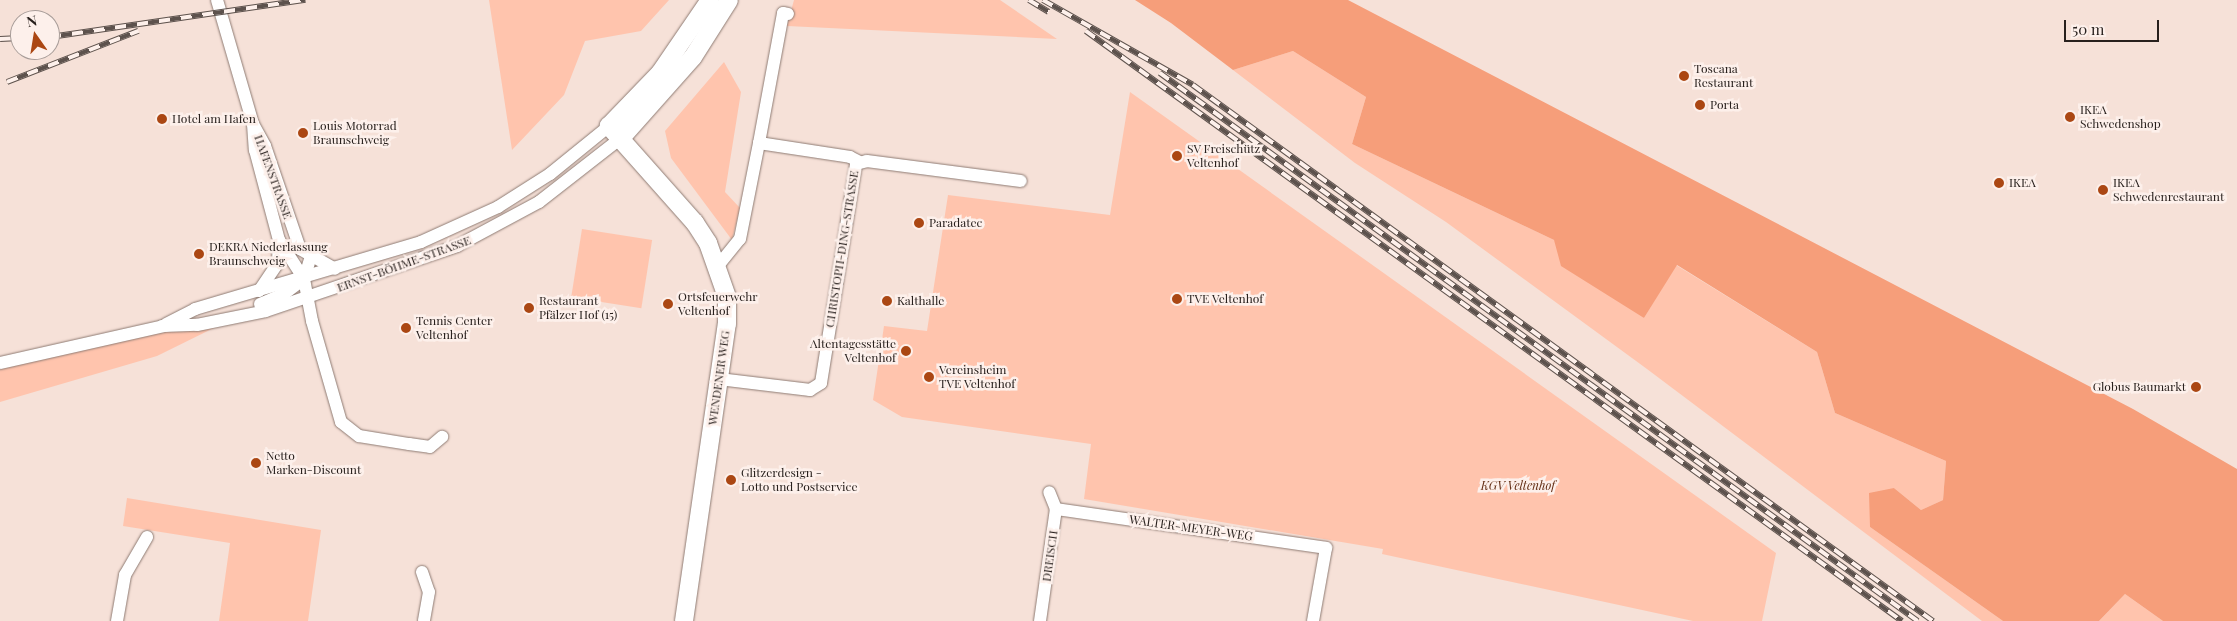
<!DOCTYPE html>
<html>
<head>
<meta charset="utf-8">
<style>
	body { margin:0 }
	#map { position:relative; width:2237px; height:621px; overflow:hidden; background:#f6e1d8; font-family:"Playfair Display",serif }
	div>[style] { position:absolute }
	.green>* { inset:0; background:#ffc4ad; transform-origin:0 0 }
	.forest>* { inset:0; background:#f69e7a }
	.roads { filter:drop-shadow(0 0 1px #8e7b73) drop-shadow(0 0 1px #8e7b73) }
	.street>* { height:12px; margin:-6px; padding:0 6px; transform-origin:6px; border-radius:6px; background:#fff }
	.secondary>* { height:18px; margin:-9px; padding:0 9px; transform-origin:9px; border-radius:9px; background:#fff }
	.rail>* { height:5.5px; margin-top:-2.75px; transform-origin:0; background:repeating-linear-gradient(90deg,#fdf0eb 0 11px,#5d524d 0 22px); box-sizing:border-box; border-block:1px solid #5d524d }
	.dots>* { width:14px; height:14px; translate:-50% -50%; box-sizing:border-box; border:2px solid #fdf0eb; border-radius:50% }
	span { translate:-50% -50%; white-space:nowrap; text-align:center; line-height:1.15; -webkit-text-stroke:5px #fdf0eb; paint-order:stroke }
	.poi-label { font-size:12px; color:#28201d }
	.left { translate:0 -50%; text-align:left }
	.right { translate:-100% -50%; text-align:right }
	.street-label { font-size:12px; color:#28201d }
	.park-label { font-size:12px; color:#622c12; font-style:italic }
	.north { position:absolute; left:10px; top:10px; width:50px; height:50px; box-sizing:border-box; background:#fdf0eb; border:1px solid #a89d99; border-radius:50%; rotate:347deg; font-size:14px; font-weight:700; line-height:20px; text-align:center; color:#28201d }
	.north::after { content:''; display:block; margin:auto; width:18px; height:22px; background:#ab4713; clip-path:polygon(50% 0,100% 100%,50% 72%,0 100%) }
	.scale { position:absolute; left:2064px; top:20px; width:95px; height:22px; box-sizing:border-box; border:2px solid #28201d; border-top:0; padding-left:6px; font-size:15px; line-height:18px; white-space:nowrap; color:#28201d; -webkit-text-stroke:4px #fdf0eb; paint-order:stroke }
</style>
</head>
<body>
<div id="map">
	<div class="green">
		<i style="clip-path:polygon(489px 0,669px 0,641px 31px,585px 41px,564px 95px,512px 150px)"></i>
		<i style="clip-path:polygon(794px 0,1000px 0,1057px 39px,787px 26px)"></i>
		<i style="clip-path:polygon(1293px 51px,1366px 97px,1352px 144px,1554px 240px,1644px 318px,1676px 265px,1817px 352px,1835px 413px,1946px 461px,1943px 500px,1921px 510px,1894px 488px,1870px 527px,2003px 621px,1982px 621px,1647px 369px,1446px 222px,1355px 163px,1233px 70px)"></i>
		<i style="clip-path:polygon(724px 62px,741px 92px,725px 192px,740px 208px,732px 240px,671px 158px,665px 131px)"></i>
		<i style="clip-path:polygon(1130px 92px,1776px 553px,1762px 621px,1693px 621px,1382px 554px,1383px 549px,1084px 499px,1091px 444px,902px 417px,873px 400px,884px 326px,927px 331px,948px 195px,1110px 215px)"></i>
		<i style="left:582px;top:229px;width:71px;height:69px;rotate:9deg"></i>
		<i style="clip-path:polygon(232px 319px,157px 356px,0 402px,0 364px)"></i>
		<i style="clip-path:polygon(127px 498px,321px 530px,308px 621px,219px 621px,230px 543px,123px 526px)"></i>
		<i style="clip-path:polygon(2125px 594px,2163px 621px,2099px 621px)"></i>
	</div>
	<div class="forest">
		<i style="clip-path:polygon(1135px 0,1348px 0,2133px 409px,2237px 469px,2237px 621px,2163px 621px,2125px 594px,2099px 621px,2003px 621px,1870px 527px,1869px 493px,1894px 488px,1921px 510px,1943px 500px,1946px 461px,1835px 413px,1817px 352px,1677px 265px,1644px 318px,1561px 266px,1554px 240px,1352px 144px,1366px 97px,1293px 51px,1233px 70px,1171px 23px)"></i>
	</div>
	<div class="roads">
		<div class="street">
			<i style="left:217px;top:0;width:129px;rotate:73.8deg"></i>
			<i style="left:253px;top:124px;width:25px;rotate:61deg"></i>
			<i style="left:265px;top:146px;width:109px;rotate:71.2deg"></i>
			<i style="left:300px;top:249px;width:40px;rotate:29.7deg"></i>
			<i style="left:253px;top:124px;width:26px;rotate:86deg"></i>
			<i style="left:255px;top:150px;width:93px;rotate:75.1deg"></i>
			<i style="left:279px;top:240px;width:46px;rotate:57.3deg"></i>
			<i style="left:304px;top:279px;width:43px;rotate:79.2deg"></i>
			<i style="left:312px;top:321px;width:105px;rotate:74deg"></i>
			<i style="left:341px;top:422px;width:23px;rotate:38deg"></i>
			<i style="left:359px;top:436px;width:51px;rotate:9.1deg"></i>
			<i style="left:409px;top:444px;width:21px;rotate:8deg"></i>
			<i style="left:430px;top:447px;width:16px;rotate:-40deg"></i>
			<i style="left:759px;top:143px;width:132px;rotate:-79.5deg"></i>
			<i style="left:783px;top:13px;width:5px;rotate:11deg"></i>
			<i style="left:717px;top:267px;width:36px;rotate:-51deg"></i>
			<i style="left:740px;top:239px;width:98px;rotate:-78.8deg"></i>
			<i style="left:759px;top:143px;width:92px;rotate:8.7deg"></i>
			<i style="left:850px;top:157px;width:11px;rotate:27deg"></i>
			<i style="left:259px;top:291px;width:34px;rotate:-56deg"></i>
			<i style="left:278px;top:263px;width:23px;rotate:-88deg"></i>
			<i style="left:260px;top:304px;width:26px;rotate:-23deg"></i>
			<i style="left:284px;top:294px;width:25px;rotate:-37deg"></i>
			<i style="left:304px;top:279px;width:24px;rotate:-73deg"></i>
			<i style="left:166px;top:324px;width:33px;rotate:-27deg"></i>
			<i style="left:195px;top:309px;width:236px;rotate:-16.5deg"></i>
			<i style="left:421px;top:242px;width:85px;rotate:-24.4deg"></i>
			<i style="left:498px;top:207px;width:62px;rotate:-32.4deg"></i>
			<i style="left:550px;top:174px;width:76px;rotate:-39.1deg"></i>
			<i style="left:162px;top:326px;width:35px;rotate:-2deg"></i>
			<i style="left:197px;top:325px;width:70px;rotate:-11.5deg"></i>
			<i style="left:266px;top:311px;width:202px;rotate:-18.8deg"></i>
			<i style="left:457px;top:246px;width:93px;rotate:-28.2deg"></i>
			<i style="left:539px;top:202px;width:104px;rotate:-38deg"></i>
			<i style="left:0;top:363px;width:173px;rotate:-12.7deg"></i>
			<i style="left:719px;top:379px;width:92px;rotate:6.9deg"></i>
			<i style="left:810px;top:390px;width:13px;rotate:-32deg"></i>
			<i style="left:821px;top:383px;width:222px;rotate:-80.9deg"></i>
			<i style="left:856px;top:164px;width:11px;rotate:-15deg"></i>
			<i style="left:867px;top:161px;width:155px;rotate:7.4deg"></i>
			<i style="left:1056px;top:509px;width:273px;rotate:8.2deg"></i>
			<i style="left:1326px;top:548px;width:74px;rotate:100.1deg"></i>
			<i style="left:422px;top:572px;width:21px;rotate:71deg"></i>
			<i style="left:429px;top:592px;width:29px;rotate:100deg"></i>
			<i style="left:117px;top:621px;width:47px;rotate:-80.1deg"></i>
			<i style="left:125px;top:575px;width:44px;rotate:-59.9deg"></i>
			<i style="left:1040px;top:621px;width:113px;rotate:-81.9deg"></i>
			<i style="left:1056px;top:509px;width:18px;rotate:-112deg"></i>
		</div>
		<div class="secondary">
			<i style="left:621px;top:138px;width:108px;rotate:-48.4deg"></i>
			<i style="left:693px;top:57px;width:67px;rotate:-57.7deg"></i>
			<i style="left:684px;top:621px;width:300px;rotate:-81.8deg"></i>
			<i style="left:727px;top:324px;width:27px;rotate:-90deg"></i>
			<i style="left:727px;top:297px;width:57px;rotate:-109.4deg"></i>
			<i style="left:708px;top:243px;width:24px;rotate:-123deg"></i>
			<i style="left:695px;top:223px;width:130px;rotate:-131.6deg"></i>
			<i style="left:609px;top:126px;width:74px;rotate:-46.1deg"></i>
			<i style="left:660px;top:73px;width:88px;rotate:-55.6deg"></i>
		</div>
	</div>
	<div class="rail">
		<i style="left:1029px;top:0;width:23px;rotate:31deg"></i>
		<i style="left:1043px;top:0;width:172px;rotate:29.5deg"></i>
		<i style="left:1193px;top:85px;width:914px;rotate:35.92deg"></i>
		<i style="left:1086px;top:31px;width:1007px;rotate:35.87deg"></i>
		<i style="left:50px;top:37px;width:258px;rotate:-8.3deg"></i>
		<i style="left:0;top:39px;width:20px;rotate:-3deg"></i>
		<i style="left:1160px;top:73px;width:935px;rotate:35.87deg"></i>
		<i style="left:7px;top:82px;width:141px;rotate:-21.3deg"></i>
	</div>
	<div class="dots">
		<i style="left:1684px;top:76px;background:#ab4713"></i>
		<i style="left:1700px;top:105px;background:#ab4713"></i>
		<i style="left:2070px;top:117px;background:#ab4713"></i>
		<i style="left:162px;top:119px;background:#ab4713"></i>
		<i style="left:303px;top:133px;background:#ab4713"></i>
		<i style="left:1177px;top:156px;background:#ab4713"></i>
		<i style="left:1999px;top:183px;background:#ab4713"></i>
		<i style="left:2103px;top:190px;background:#ab4713"></i>
		<i style="left:919px;top:223px;background:#ab4713"></i>
		<i style="left:199px;top:254px;background:#ab4713"></i>
		<i style="left:1177px;top:299px;background:#ab4713"></i>
		<i style="left:887px;top:301px;background:#ab4713"></i>
		<i style="left:668px;top:304px;background:#ab4713"></i>
		<i style="left:529px;top:308px;background:#ab4713"></i>
		<i style="left:406px;top:328px;background:#ab4713"></i>
		<i style="left:906px;top:351px;background:#ab4713"></i>
		<i style="left:929px;top:377px;background:#ab4713"></i>
		<i style="left:2196px;top:387px;background:#ab4713"></i>
		<i style="left:256px;top:463px;background:#ab4713"></i>
		<i style="left:731px;top:480px;background:#ab4713"></i>
	</div>
	<div class="poi-label">
		<span class="left" style="left:1694px;top:76px">Toscana<br>Restaurant</span>
		<span class="left" style="left:1710px;top:105px">Porta</span>
		<span class="left" style="left:2080px;top:117px">IKEA<br>Schwedenshop</span>
		<span class="left" style="left:172px;top:119px">Hotel am Hafen</span>
		<span class="left" style="left:313px;top:133px">Louis Motorrad<br>Braunschweig</span>
		<span class="left" style="left:1187px;top:156px">SV Freischütz<br>Veltenhof</span>
		<span class="left" style="left:2009px;top:183px">IKEA</span>
		<span class="left" style="left:2113px;top:190px">IKEA<br>Schwedenrestaurant</span>
		<span class="left" style="left:929px;top:223px">Paradatec</span>
		<span class="left" style="left:209px;top:254px">DEKRA Niederlassung<br>Braunschweig</span>
		<span class="left" style="left:678px;top:304px">Ortsfeuerwehr<br>Veltenhof</span>
		<span class="left" style="left:1187px;top:299px">TVE Veltenhof</span>
		<span class="left" style="left:539px;top:308px">Restaurant<br>Pfälzer Hof (15)</span>
		<span class="left" style="left:897px;top:301px">Kalthalle</span>
		<span class="left" style="left:416px;top:328px">Tennis Center<br>Veltenhof</span>
		<span class="right" style="left:896px;top:351px">Altentagesstätte<br>Veltenhof</span>
		<span class="left" style="left:939px;top:377px">Vereinsheim<br>TVE Veltenhof</span>
		<span class="right" style="left:2186px;top:387px">Globus Baumarkt</span>
		<span class="left" style="left:266px;top:463px">Netto<br>Marken-Discount</span>
		<span class="left" style="left:741px;top:480px">Glitzerdesign -<br>Lotto und Postservice</span>
	</div>
	<div class="street-label">
		<span style="left:273px;top:177px;rotate:70deg">HAFENSTRASSE</span>
		<span style="left:842px;top:249px;rotate:-81deg">CHRISTOPH-DING-STRASSE</span>
		<span style="left:404px;top:264px;rotate:-20deg">ERNST-BÖHME-STRASSE</span>
		<span style="left:719px;top:378px;rotate:-82deg">WENDENER WEG</span>
		<span style="left:1191px;top:528px;rotate:8deg">WALTER-MEYER-WEG</span>
		<span style="left:1050px;top:556px;rotate:-82deg">DREISCH</span>
	</div>
	<div class="park-label">
		<span style="left:1518px;top:486px">KGV Veltenhof</span>
	</div>
	<div class="north">N</div>
	<div class="scale">50 m</div>
</div>
</body>
</html>
